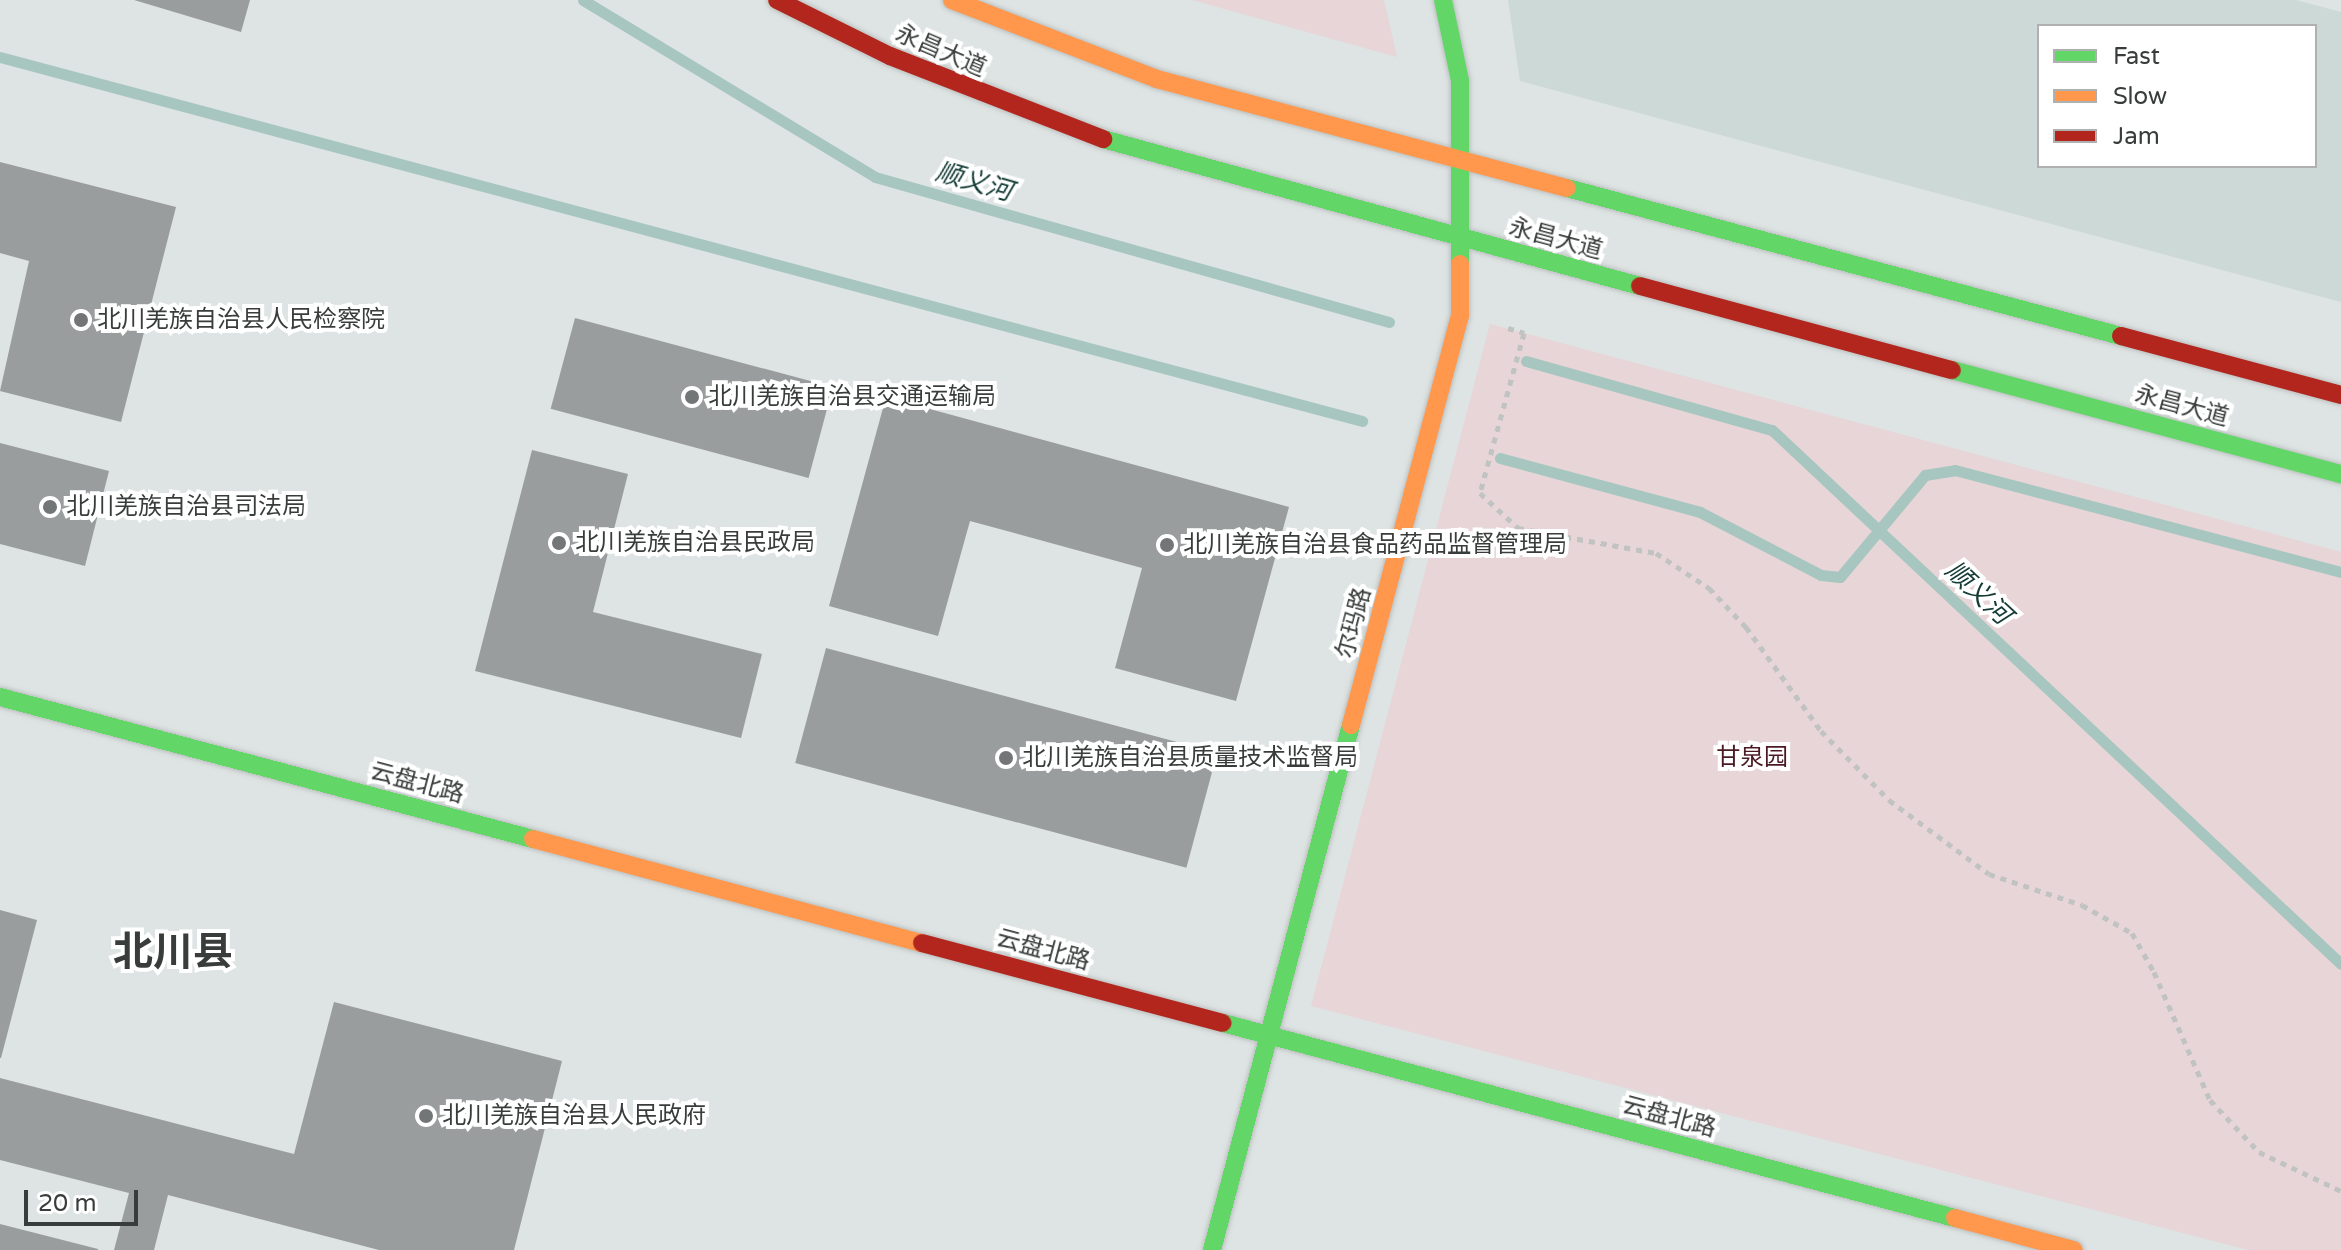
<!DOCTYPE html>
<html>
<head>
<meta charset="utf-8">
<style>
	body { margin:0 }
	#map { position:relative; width:2341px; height:1250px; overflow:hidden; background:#dee3e3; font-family:"Varela Round","Noto Sans SC",sans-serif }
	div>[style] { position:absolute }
	.built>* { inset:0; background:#ccd9d7 }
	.green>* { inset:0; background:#e7d5d7 }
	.stream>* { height:11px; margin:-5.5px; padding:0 5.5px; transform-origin:5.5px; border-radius:5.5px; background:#a7c6c0 }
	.building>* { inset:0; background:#999d9d; transform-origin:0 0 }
	.path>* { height:5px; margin-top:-2.5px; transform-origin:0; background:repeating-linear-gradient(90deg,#c0c3c2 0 6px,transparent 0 12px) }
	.roads { filter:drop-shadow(0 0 2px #bbc0bf) drop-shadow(0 0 2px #bbc0bf) }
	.fast>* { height:18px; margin:-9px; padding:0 9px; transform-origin:9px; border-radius:9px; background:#63d668 }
	.slow>* { height:18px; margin:-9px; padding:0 9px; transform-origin:9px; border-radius:9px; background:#ff974d }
	.jam>* { height:18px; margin:-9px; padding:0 9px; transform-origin:9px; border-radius:9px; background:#b3261e }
	.dots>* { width:22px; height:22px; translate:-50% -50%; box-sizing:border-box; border:4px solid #fff; border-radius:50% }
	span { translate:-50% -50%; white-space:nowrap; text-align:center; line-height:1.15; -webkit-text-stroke:8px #fff; paint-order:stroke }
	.street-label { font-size:24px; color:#383c3b }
	.poi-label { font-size:24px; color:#383c3b }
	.left { translate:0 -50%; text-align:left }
	.park-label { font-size:24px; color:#4a1922 }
	.water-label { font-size:26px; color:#143c35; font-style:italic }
	.town-label { font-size:40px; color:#383c3b; font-weight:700 }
	.legend { position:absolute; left:2037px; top:24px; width:280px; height:144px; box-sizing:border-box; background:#fff; border:2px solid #afb1b1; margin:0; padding:10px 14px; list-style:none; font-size:24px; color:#383c3b }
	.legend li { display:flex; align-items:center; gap:16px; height:40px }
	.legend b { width:40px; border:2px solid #afb1b1 }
	.scale { position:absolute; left:24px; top:1190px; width:114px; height:36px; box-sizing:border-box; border:4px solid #383c3b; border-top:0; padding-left:10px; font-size:24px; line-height:28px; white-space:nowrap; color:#383c3b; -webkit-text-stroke:6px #fff; paint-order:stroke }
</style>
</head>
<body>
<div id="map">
	<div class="built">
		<i style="clip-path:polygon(evenodd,1508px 0,2296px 0,2341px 12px,2341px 302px,1520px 81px,1508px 0,2039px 26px,2315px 26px,2315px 166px,2039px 166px,2039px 26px)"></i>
	</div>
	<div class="green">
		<i style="clip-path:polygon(1192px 0,1384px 0,1397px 57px)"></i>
		<i style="clip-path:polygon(1490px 324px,2341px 552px,2341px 1250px,2248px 1250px,1311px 1006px)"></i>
	</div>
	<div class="stream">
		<i style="left:583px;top:0;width:341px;rotate:31.2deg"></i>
		<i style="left:875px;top:177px;width:534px;rotate:15.75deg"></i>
		<i style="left:0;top:57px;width:1410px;rotate:14.96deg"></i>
		<i style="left:1526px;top:361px;width:255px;rotate:15.7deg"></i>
		<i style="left:1772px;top:430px;width:780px;rotate:43.18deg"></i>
		<i style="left:1500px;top:458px;width:207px;rotate:15.1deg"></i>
		<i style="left:1700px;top:512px;width:136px;rotate:27.5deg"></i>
		<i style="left:1821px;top:575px;width:19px;rotate:6deg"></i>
		<i style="left:1840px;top:577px;width:133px;rotate:-50.2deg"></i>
		<i style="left:1925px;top:475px;width:30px;rotate:-9deg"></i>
		<i style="left:1955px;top:470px;width:399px;rotate:14.8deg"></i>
	</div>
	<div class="building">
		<i style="clip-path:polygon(134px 0,250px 0,241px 32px)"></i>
		<i style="clip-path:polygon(0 162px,176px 207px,121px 422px,0 391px,29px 261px,0 253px)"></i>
		<i style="left:575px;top:318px;width:267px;height:94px;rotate:15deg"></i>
		<i style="clip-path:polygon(886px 397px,1289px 507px,1236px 701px,1115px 668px,1142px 568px,970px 521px,938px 636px,829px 606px)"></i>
		<i style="clip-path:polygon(0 443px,109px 471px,85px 566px,0 544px)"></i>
		<i style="clip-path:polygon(532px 450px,628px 474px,593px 612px,762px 654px,741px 738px,475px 671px)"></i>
		<i style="left:826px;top:648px;width:405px;height:119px;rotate:15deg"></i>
		<i style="clip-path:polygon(0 910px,37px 920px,1px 1058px,0 1058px)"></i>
		<i style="clip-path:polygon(334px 1002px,562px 1061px,514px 1250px,379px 1250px,168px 1195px,154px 1250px,114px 1250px,129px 1193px,0 1160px,0 1078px,294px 1154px)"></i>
		<i style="clip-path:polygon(0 1224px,98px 1249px,98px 1250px,0 1250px)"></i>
	</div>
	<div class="path">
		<i style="left:1508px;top:328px;width:17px;rotate:17deg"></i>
		<i style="left:1524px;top:333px;width:166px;rotate:105.4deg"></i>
		<i style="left:1480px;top:493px;width:52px;rotate:42.6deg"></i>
		<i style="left:1518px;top:528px;width:140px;rotate:10.3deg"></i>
		<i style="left:1656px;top:553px;width:64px;rotate:33.4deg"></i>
		<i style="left:1709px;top:588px;width:54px;rotate:46.5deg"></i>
		<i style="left:1746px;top:627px;width:128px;rotate:54.2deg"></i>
		<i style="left:1821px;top:731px;width:97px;rotate:45.4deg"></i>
		<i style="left:1889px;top:800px;width:124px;rotate:36.5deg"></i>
		<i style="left:1989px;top:874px;width:98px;rotate:18.4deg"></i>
		<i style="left:2082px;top:905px;width:57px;rotate:29.2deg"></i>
		<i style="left:2132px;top:933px;width:45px;rotate:60.6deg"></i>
		<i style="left:2154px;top:972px;width:140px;rotate:66.4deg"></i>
		<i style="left:2210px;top:1100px;width:71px;rotate:46.7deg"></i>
		<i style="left:2259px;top:1152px;width:91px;rotate:25.4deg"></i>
	</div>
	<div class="roads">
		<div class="fast">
			<i style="left:1443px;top:0;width:83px;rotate:78.1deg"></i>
			<i style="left:1460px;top:81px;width:183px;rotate:90deg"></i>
			<i style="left:1103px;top:139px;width:557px;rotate:15.31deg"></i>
			<i style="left:1567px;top:188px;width:573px;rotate:14.96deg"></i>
			<i style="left:1952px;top:370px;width:403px;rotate:15deg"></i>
			<i style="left:0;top:697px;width:552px;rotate:14.92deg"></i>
			<i style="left:1223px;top:1023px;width:758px;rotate:14.92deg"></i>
			<i style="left:1212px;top:1250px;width:543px;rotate:-75.17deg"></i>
		</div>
		<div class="slow">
			<i style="left:952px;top:0;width:220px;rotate:21.1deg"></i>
			<i style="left:1157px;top:79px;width:424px;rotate:14.9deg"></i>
			<i style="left:1351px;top:725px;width:423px;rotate:-75.1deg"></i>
			<i style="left:1460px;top:316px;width:52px;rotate:-90deg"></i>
			<i style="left:533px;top:839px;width:403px;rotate:15deg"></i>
			<i style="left:1955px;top:1218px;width:123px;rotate:15.1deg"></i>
		</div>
		<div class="jam">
			<i style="left:777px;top:0;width:126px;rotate:26.4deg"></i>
			<i style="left:890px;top:56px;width:229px;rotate:21.3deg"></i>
			<i style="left:1640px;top:286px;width:323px;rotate:15.1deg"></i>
			<i style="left:2121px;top:336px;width:228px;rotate:15deg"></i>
			<i style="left:922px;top:943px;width:311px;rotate:14.9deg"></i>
		</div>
	</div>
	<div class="dots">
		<i style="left:81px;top:320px;background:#727676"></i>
		<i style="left:692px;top:397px;background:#727676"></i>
		<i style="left:50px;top:507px;background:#727676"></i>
		<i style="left:559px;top:543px;background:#727676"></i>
		<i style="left:1167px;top:545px;background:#727676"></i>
		<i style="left:1006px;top:758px;background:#727676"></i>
		<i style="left:426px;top:1116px;background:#727676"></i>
	</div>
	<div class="street-label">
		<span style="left:941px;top:51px;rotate:23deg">永昌大道</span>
		<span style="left:1556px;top:239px;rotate:15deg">永昌大道</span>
		<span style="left:2182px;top:406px;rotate:15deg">永昌大道</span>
		<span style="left:1354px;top:623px;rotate:-75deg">尔玛路</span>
		<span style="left:417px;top:783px;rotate:15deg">云盘北路</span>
		<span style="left:1043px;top:950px;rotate:15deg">云盘北路</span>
		<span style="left:1669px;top:1117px;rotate:15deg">云盘北路</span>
	</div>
	<div class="poi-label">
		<span class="left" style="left:97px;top:320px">北川羌族自治县人民检察院</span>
		<span class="left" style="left:708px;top:397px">北川羌族自治县交通运输局</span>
		<span class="left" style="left:66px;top:507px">北川羌族自治县司法局</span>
		<span class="left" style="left:575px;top:543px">北川羌族自治县民政局</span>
		<span class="left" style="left:1183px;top:545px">北川羌族自治县食品药品监督管理局</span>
		<span class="left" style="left:1022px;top:758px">北川羌族自治县质量技术监督局</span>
		<span class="left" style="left:442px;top:1116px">北川羌族自治县人民政府</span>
	</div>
	<div class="park-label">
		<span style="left:1752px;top:758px">甘泉园</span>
	</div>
	<div class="water-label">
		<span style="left:974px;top:182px;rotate:16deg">顺义河</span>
		<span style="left:1978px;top:593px;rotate:43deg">顺义河</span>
	</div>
	<div class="town-label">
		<span style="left:173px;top:952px">北川县</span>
	</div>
	<ul class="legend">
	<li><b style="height:10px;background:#63d668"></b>Fast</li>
	<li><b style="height:10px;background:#ff974d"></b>Slow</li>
	<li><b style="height:10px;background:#b3261e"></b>Jam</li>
	</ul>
	<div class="scale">20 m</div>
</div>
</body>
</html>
